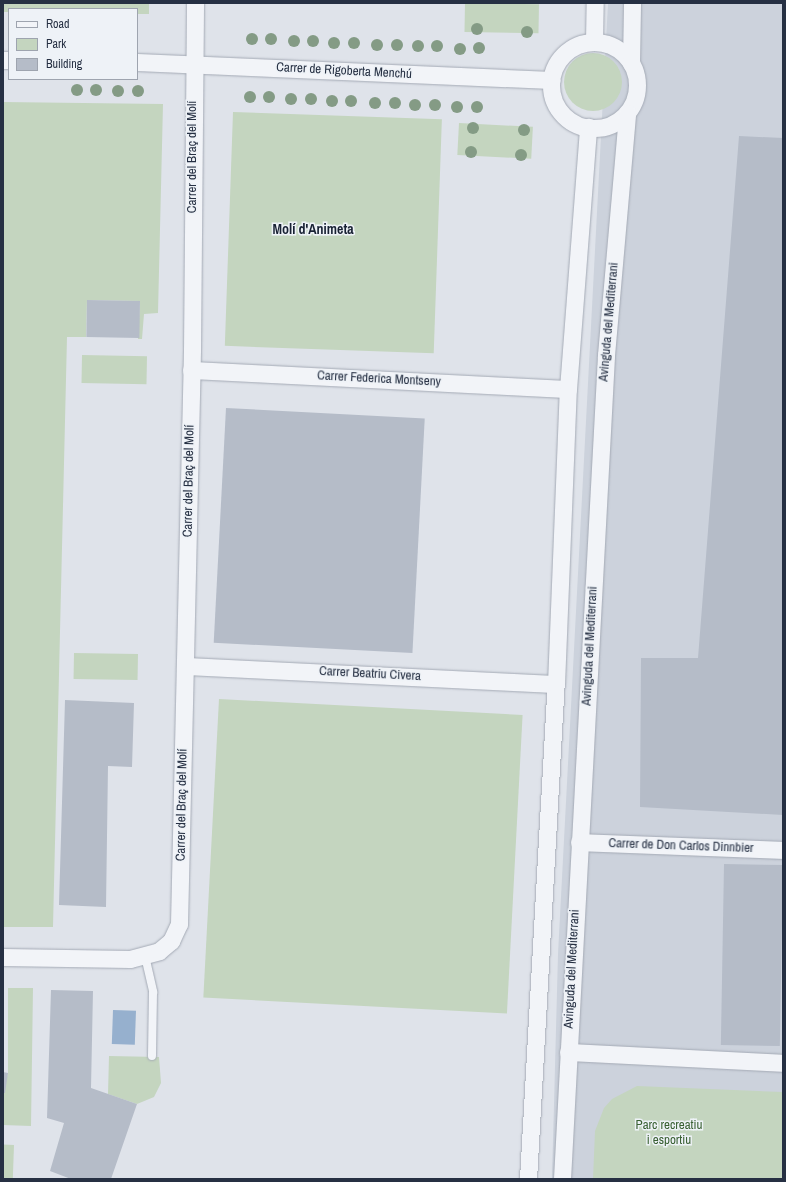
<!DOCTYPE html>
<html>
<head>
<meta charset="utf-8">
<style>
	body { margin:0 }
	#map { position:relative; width:786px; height:1182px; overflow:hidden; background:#dfe3ea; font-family:"Archivo Narrow",sans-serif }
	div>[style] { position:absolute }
	.built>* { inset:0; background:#ccd2dc }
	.green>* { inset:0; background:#c4d5bf; transform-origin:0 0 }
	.round { border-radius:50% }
	.water>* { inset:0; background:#96b0ce; transform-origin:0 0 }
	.building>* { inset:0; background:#b5bcc8; transform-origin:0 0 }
	.roads { filter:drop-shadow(0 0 1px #a4aab5) drop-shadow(0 0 1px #a4aab5) }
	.lane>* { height:8px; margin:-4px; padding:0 4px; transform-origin:4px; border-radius:4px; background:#f2f4f8 }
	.street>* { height:17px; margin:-8.5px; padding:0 8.5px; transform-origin:8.5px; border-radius:8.5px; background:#f2f4f8 }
	.street>.ring { margin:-8.5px; padding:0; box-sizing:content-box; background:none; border:17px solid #f2f4f8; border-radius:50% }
	.trees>* { width:12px; height:12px; margin:-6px; border-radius:50%; background:#849b85 }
	span { translate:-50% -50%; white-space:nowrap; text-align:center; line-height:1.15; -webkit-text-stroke:3px #eef2f7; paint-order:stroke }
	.street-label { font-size:13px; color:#263043 }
	.park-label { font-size:13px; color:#396032 }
	.neighbourhood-label { font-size:14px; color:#182133; font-weight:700 }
	.frame { position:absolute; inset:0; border:4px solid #263043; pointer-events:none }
	.legend { position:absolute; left:8px; top:8px; width:130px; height:72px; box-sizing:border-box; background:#eef2f7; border:1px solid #9ea4af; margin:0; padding:5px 7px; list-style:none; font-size:12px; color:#263043 }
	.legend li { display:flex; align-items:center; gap:8px; height:20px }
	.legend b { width:20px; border:1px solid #9ea4af }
</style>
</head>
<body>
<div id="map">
	<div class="built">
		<i style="clip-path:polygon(608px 3px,783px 3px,783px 1179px,552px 1179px,558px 954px)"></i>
	</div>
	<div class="green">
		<i style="clip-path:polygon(3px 3px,149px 3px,149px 14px,137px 14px,137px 9px,9px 9px,9px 12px,3px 12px)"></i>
		<i style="left:465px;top:3px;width:74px;height:29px;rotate:1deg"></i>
		<i class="round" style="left:564px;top:53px;width:58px;height:58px"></i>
		<i style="clip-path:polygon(3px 102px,163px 104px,158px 313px,144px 314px,142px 339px,138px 339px,140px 301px,87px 300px,86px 337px,67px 337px,53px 927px,3px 927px)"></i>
		<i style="left:233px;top:112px;width:209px;height:234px;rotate:2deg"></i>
		<i style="left:459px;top:123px;width:74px;height:32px;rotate:3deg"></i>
		<i style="left:82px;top:355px;width:65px;height:28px;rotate:1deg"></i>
		<i style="left:74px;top:653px;width:64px;height:26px;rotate:1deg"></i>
		<i style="left:219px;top:699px;width:304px;height:299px;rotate:3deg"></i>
		<i style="clip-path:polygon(8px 988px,33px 988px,31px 1126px,3px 1125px,3px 1093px,8px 1073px)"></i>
		<i style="clip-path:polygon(109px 1056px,159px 1057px,161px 1083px,154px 1097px,137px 1104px,108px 1094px)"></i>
		<i style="clip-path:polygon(637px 1086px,783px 1092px,783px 1179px,593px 1179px,595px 1131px,604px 1108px,612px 1099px)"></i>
		<i style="left:14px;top:1145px;width:34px;height:11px;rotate:92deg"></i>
	</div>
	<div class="water">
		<i style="left:113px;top:1010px;width:23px;height:34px;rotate:2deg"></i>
	</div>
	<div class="building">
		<i style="clip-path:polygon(739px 136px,783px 138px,783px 815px,640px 807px,641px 658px,698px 658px)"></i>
		<i style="left:87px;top:300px;width:53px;height:37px;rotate:1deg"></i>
		<i style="left:226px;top:408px;width:199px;height:235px;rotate:3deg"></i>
		<i style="clip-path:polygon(65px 700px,134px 703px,132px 767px,108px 766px,106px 907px,59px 905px)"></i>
		<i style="left:783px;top:865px;width:181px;height:59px;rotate:91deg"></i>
		<i style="clip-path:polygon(51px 990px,93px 991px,91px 1088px,137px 1104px,111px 1179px,71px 1179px,50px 1171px,64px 1123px,47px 1118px)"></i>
		<i style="clip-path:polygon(3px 1072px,8px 1073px,5px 1093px,3px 1093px)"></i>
	</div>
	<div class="roads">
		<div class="lane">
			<i style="left:145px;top:956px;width:37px;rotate:77deg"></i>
			<i style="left:153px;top:992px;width:64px;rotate:90.9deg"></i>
		</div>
		<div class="street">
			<i style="left:594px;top:42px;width:39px;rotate:-89deg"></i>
			<i class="ring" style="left:551px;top:42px;width:69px;height:69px"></i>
			<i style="left:3px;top:60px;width:6px"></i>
			<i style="left:137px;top:62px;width:415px;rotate:2.5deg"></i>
			<i style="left:631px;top:63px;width:60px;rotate:-89deg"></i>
			<i style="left:191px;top:370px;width:377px;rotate:2.9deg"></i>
			<i style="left:185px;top:666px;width:371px;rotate:2.8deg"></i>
			<i style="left:579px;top:842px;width:204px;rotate:2.2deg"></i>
			<i style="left:3px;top:957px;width:127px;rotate:0.9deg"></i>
			<i style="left:130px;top:959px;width:30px;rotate:-15deg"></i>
			<i style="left:159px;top:951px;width:16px;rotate:-40deg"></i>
			<i style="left:171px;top:941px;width:19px;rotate:-65deg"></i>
			<i style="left:179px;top:924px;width:574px;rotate:-88.7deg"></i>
			<i style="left:192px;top:350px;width:347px;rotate:-89.5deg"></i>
			<i style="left:568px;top:1052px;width:215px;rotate:2.9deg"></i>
			<i style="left:528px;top:1179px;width:496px;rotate:-86.8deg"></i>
			<i style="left:556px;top:684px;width:295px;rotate:-87.7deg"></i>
			<i style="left:568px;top:389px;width:263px;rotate:-85.6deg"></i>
			<i style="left:562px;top:1179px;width:825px;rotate:-86.94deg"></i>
			<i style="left:606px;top:355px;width:243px;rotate:-85deg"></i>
		</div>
	</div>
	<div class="trees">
		<i style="left:477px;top:29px"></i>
		<i style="left:527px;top:32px"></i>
		<i style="left:252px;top:39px"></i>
		<i style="left:271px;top:39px"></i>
		<i style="left:294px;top:41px"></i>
		<i style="left:313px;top:41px"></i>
		<i style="left:334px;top:43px"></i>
		<i style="left:354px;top:43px"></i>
		<i style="left:377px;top:45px"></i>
		<i style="left:397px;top:45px"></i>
		<i style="left:418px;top:46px"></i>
		<i style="left:437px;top:46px"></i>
		<i style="left:479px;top:48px"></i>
		<i style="left:460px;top:49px"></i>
		<i style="left:77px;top:90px"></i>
		<i style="left:96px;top:90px"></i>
		<i style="left:118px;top:91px"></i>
		<i style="left:138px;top:91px"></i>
		<i style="left:250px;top:97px"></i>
		<i style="left:269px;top:97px"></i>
		<i style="left:291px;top:99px"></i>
		<i style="left:311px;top:99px"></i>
		<i style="left:332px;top:101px"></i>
		<i style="left:351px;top:101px"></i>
		<i style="left:375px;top:103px"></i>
		<i style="left:395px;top:103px"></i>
		<i style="left:415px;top:105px"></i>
		<i style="left:435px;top:105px"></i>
		<i style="left:457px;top:107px"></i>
		<i style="left:477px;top:107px"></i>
		<i style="left:473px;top:128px"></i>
		<i style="left:524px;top:130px"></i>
		<i style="left:471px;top:152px"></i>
		<i style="left:521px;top:155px"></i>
	</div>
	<div class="street-label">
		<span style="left:344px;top:71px;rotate:3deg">Carrer de Rigoberta Menchú</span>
		<span style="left:192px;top:157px;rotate:-90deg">Carrer del Braç del Molí</span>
		<span style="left:609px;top:322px;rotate:-85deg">Avinguda del Mediterrani</span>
		<span style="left:379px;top:379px;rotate:3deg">Carrer Federica Montseny</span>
		<span style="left:189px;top:481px;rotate:-89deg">Carrer del Braç del Molí</span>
		<span style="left:590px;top:646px;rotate:-87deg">Avinguda del Mediterrani</span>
		<span style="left:370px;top:674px;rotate:3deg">Carrer Beatriu Civera</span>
		<span style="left:182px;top:805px;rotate:-89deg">Carrer del Braç del Molí</span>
		<span style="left:681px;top:846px;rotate:2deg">Carrer de Don Carlos Dinnbier</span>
		<span style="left:572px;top:969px;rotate:-87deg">Avinguda del Mediterrani</span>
	</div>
	<div class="park-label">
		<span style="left:669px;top:1133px">Parc recreatiu<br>i esportiu</span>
	</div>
	<div class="neighbourhood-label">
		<span style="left:313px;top:229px">Molí d'Animeta</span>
	</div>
	<div class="frame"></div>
	<ul class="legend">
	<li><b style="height:5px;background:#f2f4f8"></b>Road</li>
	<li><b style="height:11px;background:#c4d5bf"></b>Park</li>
	<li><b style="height:11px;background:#b5bcc8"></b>Building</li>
	</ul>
</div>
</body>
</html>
